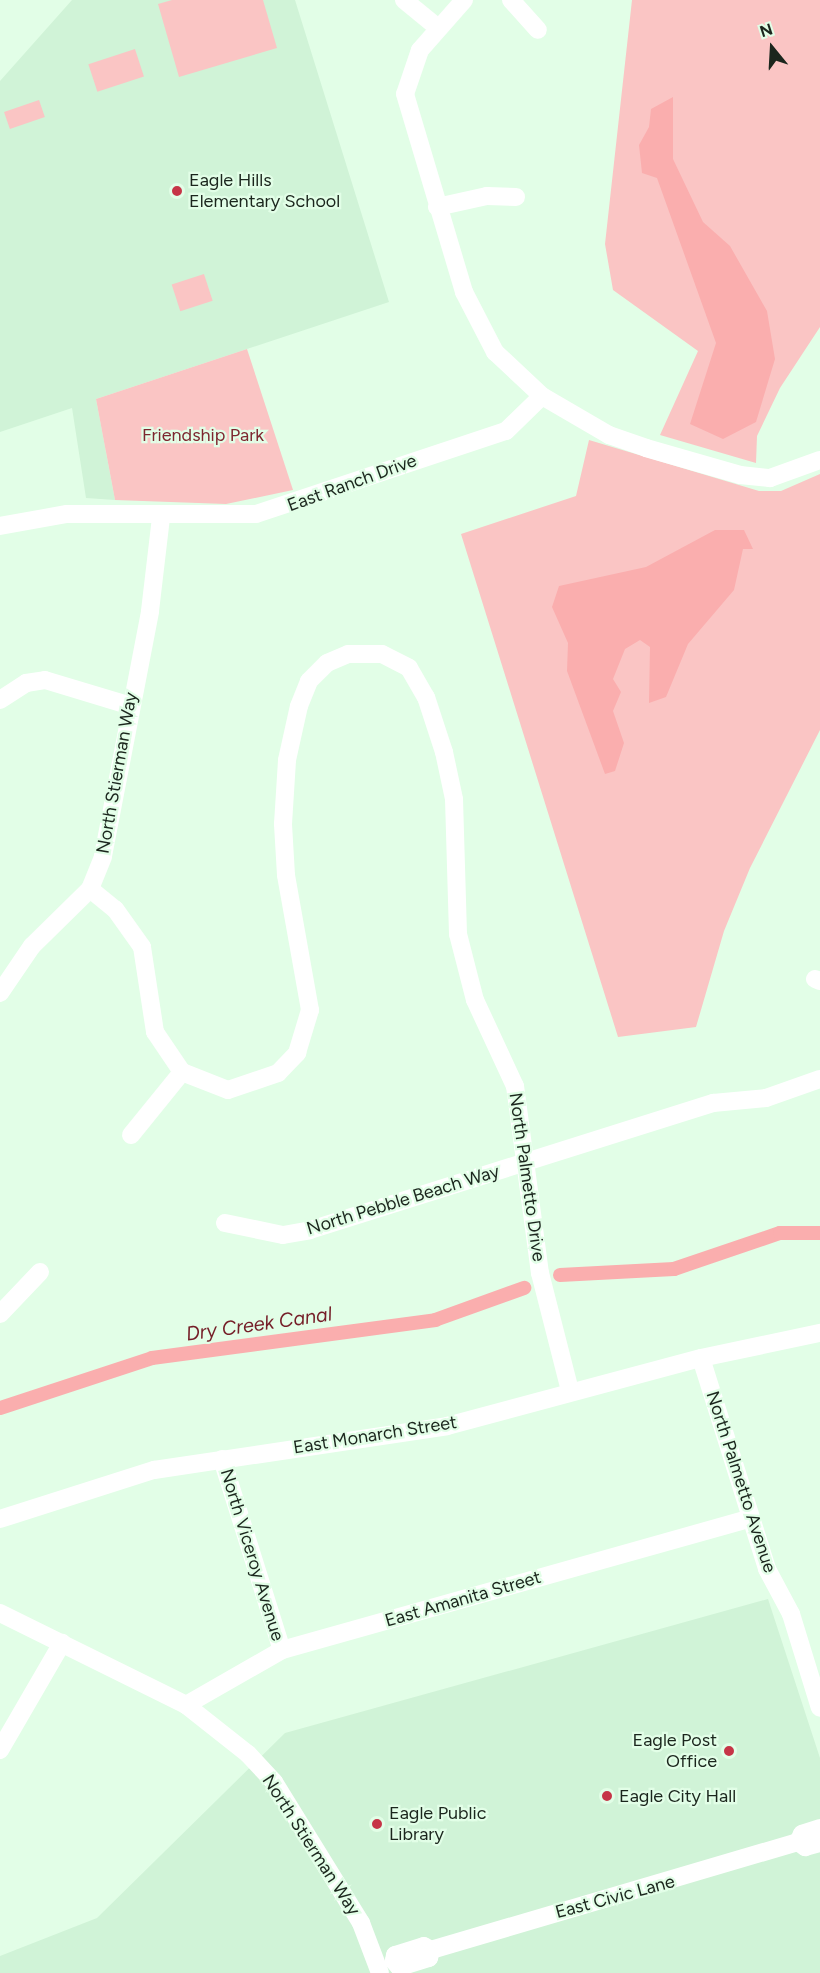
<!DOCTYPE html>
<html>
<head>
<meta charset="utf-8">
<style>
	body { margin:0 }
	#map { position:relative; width:820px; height:1973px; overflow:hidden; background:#e2fee7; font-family:Figtree,sans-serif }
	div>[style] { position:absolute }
	.built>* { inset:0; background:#d0f3d7 }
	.green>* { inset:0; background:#fac5c4; transform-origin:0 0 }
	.water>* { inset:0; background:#faaeae }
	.canal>* { height:14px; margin:-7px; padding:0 7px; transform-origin:7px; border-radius:7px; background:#faaeae }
	.minor>* { height:18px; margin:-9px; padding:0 9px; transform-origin:9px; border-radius:9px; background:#fff }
	.dots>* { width:16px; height:16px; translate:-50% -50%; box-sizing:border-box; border:3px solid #e2fee7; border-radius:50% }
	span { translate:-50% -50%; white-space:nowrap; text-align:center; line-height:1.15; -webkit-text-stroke:4.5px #e2fee7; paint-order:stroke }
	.poi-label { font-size:18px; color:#1b261d }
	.left { translate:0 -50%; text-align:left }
	.right { translate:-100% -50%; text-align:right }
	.park-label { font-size:18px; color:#7d262f }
	.street-label { font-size:18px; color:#1b261d }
	.water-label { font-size:20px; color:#751e28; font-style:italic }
	.north { position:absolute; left:742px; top:18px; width:60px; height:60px; -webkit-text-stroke:4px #e2fee7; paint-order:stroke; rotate:342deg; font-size:16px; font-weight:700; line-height:24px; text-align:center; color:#1b261d }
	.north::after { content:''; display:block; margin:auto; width:21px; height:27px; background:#1b261d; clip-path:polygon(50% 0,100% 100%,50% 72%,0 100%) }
</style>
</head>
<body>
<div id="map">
	<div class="built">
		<i style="clip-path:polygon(72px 0,295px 0,389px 302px,96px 399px,115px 500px,86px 498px,72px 408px,0 432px,0 81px)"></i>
		<i style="clip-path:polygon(768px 1599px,820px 1758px,820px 1973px,0 1973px,0 1956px,97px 1918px,285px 1733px)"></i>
	</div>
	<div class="green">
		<i style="clip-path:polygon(172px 0,263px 0,277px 48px,179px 77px,158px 4px)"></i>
		<i style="clip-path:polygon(632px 0,820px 0,820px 327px,780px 388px,757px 436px,756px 463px,660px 435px,698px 351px,613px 290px,605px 244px)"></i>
		<i style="left:135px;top:49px;width:29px;height:49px;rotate:72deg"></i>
		<i style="left:39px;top:100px;width:18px;height:37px;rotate:71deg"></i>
		<i style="left:204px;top:274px;width:28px;height:34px;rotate:72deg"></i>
		<i style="clip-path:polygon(247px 349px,293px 490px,226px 504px,115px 500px,96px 399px)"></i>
		<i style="clip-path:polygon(589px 440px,759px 491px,781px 491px,820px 474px,820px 730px,750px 868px,724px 931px,696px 1027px,618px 1037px,461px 534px,576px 496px)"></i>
	</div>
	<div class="water">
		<i style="clip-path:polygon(673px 97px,673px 159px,703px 222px,730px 246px,767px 311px,775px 359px,756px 422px,723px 439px,690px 424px,716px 343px,657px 178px,642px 173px,639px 145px,649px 127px,651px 109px)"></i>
		<i style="clip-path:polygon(715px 530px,744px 530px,753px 549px,743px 549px,734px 590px,688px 644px,666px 697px,649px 703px,650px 647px,640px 640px,625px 649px,613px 679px,621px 692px,613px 711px,624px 743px,615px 771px,605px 774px,567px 671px,568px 643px,552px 607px,559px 586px,646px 567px)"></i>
	</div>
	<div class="canal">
		<i style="left:560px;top:1275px;width:114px;rotate:-3deg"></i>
		<i style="left:674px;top:1269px;width:112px;rotate:-18.8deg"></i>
		<i style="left:780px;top:1233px;width:40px"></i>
		<i style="left:0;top:1408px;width:160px;rotate:-18.2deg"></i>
		<i style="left:152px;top:1358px;width:286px;rotate:-7.6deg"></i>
		<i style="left:435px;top:1320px;width:95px;rotate:-19.8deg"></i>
	</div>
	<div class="minor">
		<i style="left:404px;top:0;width:43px;rotate:39.3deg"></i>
		<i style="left:464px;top:0;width:67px;rotate:131.3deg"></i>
		<i style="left:420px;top:50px;width:46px;rotate:108.8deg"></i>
		<i style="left:405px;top:94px;width:207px;rotate:73.4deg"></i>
		<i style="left:464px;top:292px;width:68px;rotate:62.7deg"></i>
		<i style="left:495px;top:352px;width:64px;rotate:43.1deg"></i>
		<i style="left:542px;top:396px;width:78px;rotate:30.2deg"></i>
		<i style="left:609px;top:435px;width:39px;rotate:19deg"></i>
		<i style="left:646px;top:448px;width:98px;rotate:16deg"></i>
		<i style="left:740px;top:475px;width:30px;rotate:6deg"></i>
		<i style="left:770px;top:478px;width:53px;rotate:-19.8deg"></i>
		<i style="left:511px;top:0;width:40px;rotate:48deg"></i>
		<i style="left:437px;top:207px;width:51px;rotate:-12.4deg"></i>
		<i style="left:487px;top:196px;width:29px;rotate:2deg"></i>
		<i style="left:0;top:526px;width:68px;rotate:-10.2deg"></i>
		<i style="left:67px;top:514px;width:189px"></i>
		<i style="left:256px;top:514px;width:263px;rotate:-18.4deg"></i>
		<i style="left:506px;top:431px;width:50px;rotate:-44.2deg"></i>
		<i style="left:0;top:700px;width:31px;rotate:-33deg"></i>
		<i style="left:26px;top:683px;width:19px;rotate:-9deg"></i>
		<i style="left:45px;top:680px;width:87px;rotate:16.8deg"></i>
		<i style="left:90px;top:889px;width:32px;rotate:39deg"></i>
		<i style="left:115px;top:909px;width:47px;rotate:54.6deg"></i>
		<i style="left:142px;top:947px;width:86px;rotate:81.3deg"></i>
		<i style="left:155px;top:1032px;width:48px;rotate:56deg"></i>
		<i style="left:182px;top:1072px;width:49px;rotate:21.4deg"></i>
		<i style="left:228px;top:1090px;width:53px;rotate:-18.8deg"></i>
		<i style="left:278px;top:1073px;width:28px;rotate:-46deg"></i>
		<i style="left:297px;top:1053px;width:45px;rotate:-73.2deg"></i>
		<i style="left:310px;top:1010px;width:137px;rotate:-100.1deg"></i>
		<i style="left:286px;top:875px;width:51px;rotate:-93.4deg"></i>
		<i style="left:283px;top:824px;width:64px;rotate:-86.4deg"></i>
		<i style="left:287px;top:760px;width:55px;rotate:-77.5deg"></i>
		<i style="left:299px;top:706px;width:27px;rotate:-68deg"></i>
		<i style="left:309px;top:681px;width:25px;rotate:-45deg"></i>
		<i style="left:327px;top:663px;width:23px;rotate:-23deg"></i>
		<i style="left:348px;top:654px;width:34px"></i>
		<i style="left:382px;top:654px;width:30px;rotate:27deg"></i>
		<i style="left:409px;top:668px;width:34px;rotate:60deg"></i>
		<i style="left:426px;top:697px;width:58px;rotate:71.9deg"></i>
		<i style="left:444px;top:752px;width:48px;rotate:78deg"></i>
		<i style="left:454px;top:799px;width:135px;rotate:88.3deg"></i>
		<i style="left:458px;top:934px;width:68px;rotate:75.6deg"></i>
		<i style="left:475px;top:1000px;width:95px;rotate:65.1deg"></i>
		<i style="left:515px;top:1086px;width:189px;rotate:82.4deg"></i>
		<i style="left:540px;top:1273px;width:122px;rotate:75.7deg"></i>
		<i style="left:815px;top:979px;width:5px;rotate:22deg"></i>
		<i style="left:0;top:993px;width:57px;rotate:-55.8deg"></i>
		<i style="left:32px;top:946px;width:81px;rotate:-44.5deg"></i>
		<i style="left:90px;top:889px;width:35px;rotate:-68deg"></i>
		<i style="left:103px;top:856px;width:249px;rotate:-79.1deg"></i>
		<i style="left:150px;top:611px;width:94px;rotate:-83.3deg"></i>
		<i style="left:131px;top:1135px;width:81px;rotate:-51deg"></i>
		<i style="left:225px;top:1223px;width:59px;rotate:11.7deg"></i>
		<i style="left:283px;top:1235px;width:27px;rotate:-10deg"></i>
		<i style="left:310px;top:1230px;width:423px;rotate:-17.5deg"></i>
		<i style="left:713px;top:1103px;width:53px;rotate:-5.4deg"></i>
		<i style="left:766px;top:1098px;width:57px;rotate:-19.4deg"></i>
		<i style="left:0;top:1314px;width:58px;rotate:-46.4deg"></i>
		<i style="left:701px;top:1358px;width:221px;rotate:72.6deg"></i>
		<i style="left:767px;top:1569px;width:51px;rotate:61.9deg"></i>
		<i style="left:791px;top:1614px;width:98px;rotate:72.9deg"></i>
		<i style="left:222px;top:1459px;width:200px;rotate:72.6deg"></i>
		<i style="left:0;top:1519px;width:162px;rotate:-17.7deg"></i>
		<i style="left:154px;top:1470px;width:296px;rotate:-8.5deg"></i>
		<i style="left:447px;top:1426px;width:263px;rotate:-15deg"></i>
		<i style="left:701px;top:1358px;width:122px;rotate:-11.9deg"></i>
		<i style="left:0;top:1613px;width:208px;rotate:26.3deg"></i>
		<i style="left:186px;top:1705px;width:79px;rotate:38.3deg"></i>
		<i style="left:248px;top:1754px;width:38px;rotate:47deg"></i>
		<i style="left:274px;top:1782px;width:166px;rotate:58.3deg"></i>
		<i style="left:361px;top:1923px;width:53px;rotate:69.2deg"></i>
		<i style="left:186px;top:1705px;width:111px;rotate:-29.8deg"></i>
		<i style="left:282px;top:1650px;width:487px;rotate:-15.7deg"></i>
		<i style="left:0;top:1750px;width:124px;rotate:-59.9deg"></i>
		<i style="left:820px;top:1828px;width:19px;rotate:162deg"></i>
		<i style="left:802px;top:1834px;width:9px;rotate:117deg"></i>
		<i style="left:798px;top:1842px;width:9px;rotate:36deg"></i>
		<i style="left:805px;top:1847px;width:16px;rotate:-15deg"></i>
		<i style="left:424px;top:1946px;width:8px;rotate:30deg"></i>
		<i style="left:431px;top:1950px;width:8px;rotate:104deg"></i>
		<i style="left:429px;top:1958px;width:31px;rotate:163deg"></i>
		<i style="left:399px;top:1967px;width:8px;rotate:-130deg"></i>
		<i style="left:394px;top:1961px;width:6px;rotate:-81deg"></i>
		<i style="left:395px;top:1955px;width:30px;rotate:-17deg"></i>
		<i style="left:431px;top:1950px;width:383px;rotate:-16.4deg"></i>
	</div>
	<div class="dots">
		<i style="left:177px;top:191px;background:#c63547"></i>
		<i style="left:729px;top:1751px;background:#c63547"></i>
		<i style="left:607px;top:1796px;background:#c63547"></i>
		<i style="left:377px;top:1824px;background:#c63547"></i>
	</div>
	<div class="poi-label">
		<span class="left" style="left:189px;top:191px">Eagle Hills<br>Elementary School</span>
		<span class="right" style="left:717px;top:1751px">Eagle Post<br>Office</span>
		<span class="left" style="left:619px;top:1796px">Eagle City Hall</span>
		<span class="left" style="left:389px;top:1824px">Eagle Public<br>Library</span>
	</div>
	<div class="park-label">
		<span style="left:203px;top:435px">Friendship Park</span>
	</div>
	<div class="street-label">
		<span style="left:352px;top:483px;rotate:-20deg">East Ranch Drive</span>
		<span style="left:117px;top:773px;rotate:-80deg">North Stierman Way</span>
		<span style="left:527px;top:1177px;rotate:82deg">North Palmetto Drive</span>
		<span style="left:403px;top:1200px;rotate:-17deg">North Pebble Beach Way</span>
		<span style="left:375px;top:1435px;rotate:-9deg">East Monarch Street</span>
		<span style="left:741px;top:1482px;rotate:72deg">North Palmetto Avenue</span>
		<span style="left:252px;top:1555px;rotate:73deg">North Viceroy Avenue</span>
		<span style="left:463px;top:1599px;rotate:-16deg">East Amanita Street</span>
		<span style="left:311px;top:1845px;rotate:57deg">North Stierman Way</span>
		<span style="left:615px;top:1897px;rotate:-15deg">East Civic Lane</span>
	</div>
	<div class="water-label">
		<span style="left:259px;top:1324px;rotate:-8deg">Dry Creek Canal</span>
	</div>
	<div class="north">N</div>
</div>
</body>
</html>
